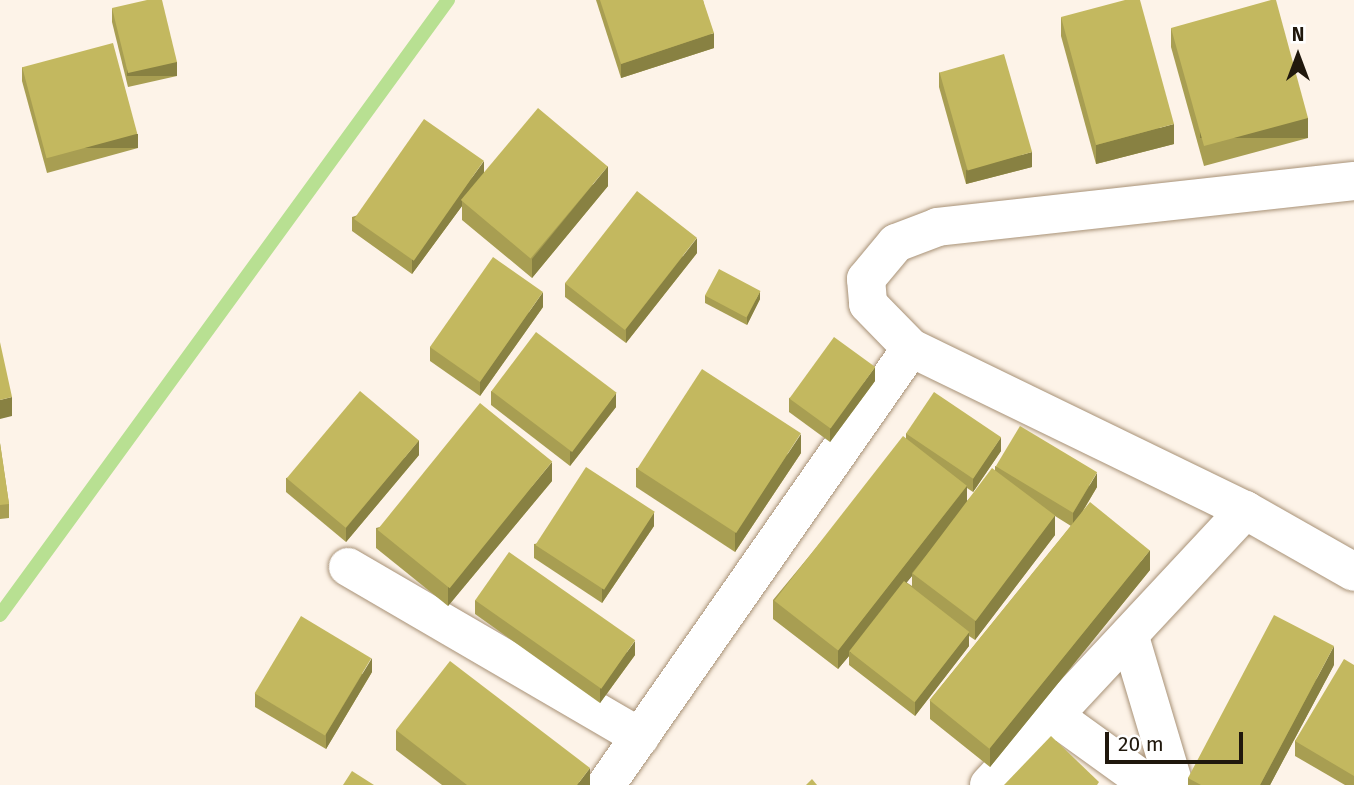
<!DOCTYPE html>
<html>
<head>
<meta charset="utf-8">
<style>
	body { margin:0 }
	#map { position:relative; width:1354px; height:785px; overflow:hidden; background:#fdf3e8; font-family:"Fira Sans",sans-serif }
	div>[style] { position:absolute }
	.stream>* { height:14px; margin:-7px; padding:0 7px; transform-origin:7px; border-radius:7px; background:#b8e092 }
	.roads { filter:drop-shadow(0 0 2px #a89277) drop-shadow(0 0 2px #a89277) }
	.minor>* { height:38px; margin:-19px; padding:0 19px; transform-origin:19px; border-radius:19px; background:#fff }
	.wall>* { inset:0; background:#a89e52 }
	.shaded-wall>* { inset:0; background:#888142; transform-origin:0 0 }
	.building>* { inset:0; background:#c3b85f; transform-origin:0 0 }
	span { translate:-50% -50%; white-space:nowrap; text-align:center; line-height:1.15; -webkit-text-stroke:6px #fff; paint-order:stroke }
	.north { position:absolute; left:1263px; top:21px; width:70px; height:70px; -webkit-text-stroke:5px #fff; paint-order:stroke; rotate:0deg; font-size:19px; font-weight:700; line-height:28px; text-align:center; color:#20180d }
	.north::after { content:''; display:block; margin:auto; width:24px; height:32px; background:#20180d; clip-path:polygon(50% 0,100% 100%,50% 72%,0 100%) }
	.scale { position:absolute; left:1105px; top:732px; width:138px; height:32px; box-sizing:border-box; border:4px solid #20180d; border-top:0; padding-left:9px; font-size:21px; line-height:24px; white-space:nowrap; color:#20180d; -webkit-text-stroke:5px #fff; paint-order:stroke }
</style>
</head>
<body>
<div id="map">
	<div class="stream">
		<i style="left:0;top:615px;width:761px;rotate:-53.93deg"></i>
	</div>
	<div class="roads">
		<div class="minor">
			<i style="left:1354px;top:181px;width:419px;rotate:173.7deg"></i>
			<i style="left:938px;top:227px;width:45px;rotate:159.1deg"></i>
			<i style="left:896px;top:243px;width:47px;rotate:129.8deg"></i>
			<i style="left:866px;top:279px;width:25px;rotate:85deg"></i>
			<i style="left:868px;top:304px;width:62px;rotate:45.7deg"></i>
			<i style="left:911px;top:348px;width:371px;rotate:25.9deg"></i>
			<i style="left:1245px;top:510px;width:125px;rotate:29.6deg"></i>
			<i style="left:348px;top:567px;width:338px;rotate:30.2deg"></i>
			<i style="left:1130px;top:637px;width:154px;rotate:73.4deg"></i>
			<i style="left:1057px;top:718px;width:115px;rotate:35.8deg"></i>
			<i style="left:606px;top:785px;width:533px;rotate:-55.09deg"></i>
			<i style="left:989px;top:785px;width:376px;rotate:-47deg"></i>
		</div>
	</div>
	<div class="wall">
		<i style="clip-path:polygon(596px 0,703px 0,714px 48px,621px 78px)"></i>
		<i style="clip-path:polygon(112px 8px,177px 76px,128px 87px,112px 22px)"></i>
		<i style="clip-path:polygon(1061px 17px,1174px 144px,1096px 164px,1061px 36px)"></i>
		<i style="clip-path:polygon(1171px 28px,1308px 138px,1204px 166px,1171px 47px)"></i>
		<i style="clip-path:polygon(22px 67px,138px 148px,47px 173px,22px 81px)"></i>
		<i style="clip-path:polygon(939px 72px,1032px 167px,966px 184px,939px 87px)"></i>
		<i style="clip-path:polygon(484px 174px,608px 186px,532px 278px,462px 220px,462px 206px,412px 274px,352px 231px,352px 217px)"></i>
		<i style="clip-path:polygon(697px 253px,626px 343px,565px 297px,565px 283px)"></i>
		<i style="clip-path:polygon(705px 295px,760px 299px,747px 325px,705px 303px)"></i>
		<i style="clip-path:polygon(543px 307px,480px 396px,430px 361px,430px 347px)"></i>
		<i style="clip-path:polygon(875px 381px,830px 442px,789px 412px,789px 398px)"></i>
		<i style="clip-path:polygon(491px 391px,616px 407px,570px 466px,491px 405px)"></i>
		<i style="clip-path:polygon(evenodd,906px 433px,1001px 451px,973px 492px,967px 488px,967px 501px,995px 470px,995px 466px,1097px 487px,1083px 511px,1150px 570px,990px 767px,930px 719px,930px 700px,1071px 526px,1055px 516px,1055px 535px,975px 640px,969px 636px,969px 646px,915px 716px,849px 665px,849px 656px,838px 669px,773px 619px,773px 600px,906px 439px,906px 433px,912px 576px,912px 586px,906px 582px,912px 576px)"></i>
		<i style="clip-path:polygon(0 443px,9px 504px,9px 518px,0 519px)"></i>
		<i style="clip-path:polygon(801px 453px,735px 552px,636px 487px,636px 468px)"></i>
		<i style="clip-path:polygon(419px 455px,346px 542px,286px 492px,286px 478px)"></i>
		<i style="clip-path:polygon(552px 481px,448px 606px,376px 548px,376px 528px)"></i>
		<i style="clip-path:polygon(654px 526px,602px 603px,534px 558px,534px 544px)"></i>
		<i style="clip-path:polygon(475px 600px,635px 655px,600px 703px,475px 614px)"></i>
		<i style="clip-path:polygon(1334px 665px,1270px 785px,1188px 785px,1188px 778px)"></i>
		<i style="clip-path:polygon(1354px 665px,1354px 785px,1345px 785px,1295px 756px,1295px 741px)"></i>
		<i style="clip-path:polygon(372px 672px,326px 749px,255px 707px,255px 693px)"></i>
		<i style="clip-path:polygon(396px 730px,590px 785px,442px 785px,396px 750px)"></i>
	</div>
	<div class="shaded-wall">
		<i style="clip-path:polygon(714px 33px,714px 48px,621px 78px,621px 64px)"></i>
		<i style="left:177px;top:62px;width:14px;height:50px;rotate:90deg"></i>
		<i style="left:1308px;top:118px;width:20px;height:108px;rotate:90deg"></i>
		<i style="clip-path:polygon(1174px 124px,1174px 144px,1096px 164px,1096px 145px)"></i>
		<i style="left:138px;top:134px;width:14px;height:94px;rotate:90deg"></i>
		<i style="clip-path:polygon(1032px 152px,1032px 167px,966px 184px,966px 170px)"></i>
		<i style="clip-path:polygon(484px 161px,484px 176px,462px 201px,462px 206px,412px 274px,412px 260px)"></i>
		<i style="clip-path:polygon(608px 166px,608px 186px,532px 278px,532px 259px)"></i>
		<i style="clip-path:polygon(697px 238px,697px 253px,626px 343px,626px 329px)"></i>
		<i style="clip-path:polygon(760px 291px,760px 299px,747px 325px,747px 317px)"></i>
		<i style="clip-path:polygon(543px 292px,543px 307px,480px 396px,480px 382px)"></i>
		<i style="clip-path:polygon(875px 367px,875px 381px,830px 442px,830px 428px)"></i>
		<i style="clip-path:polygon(616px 393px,616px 407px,570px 466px,570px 452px)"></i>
		<i style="clip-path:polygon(12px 397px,12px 416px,0 419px,0 400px)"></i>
		<i style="clip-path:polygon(801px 434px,801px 453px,735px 552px,735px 533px)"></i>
		<i style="clip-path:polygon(1001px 437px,1001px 451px,973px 492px,973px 478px)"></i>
		<i style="clip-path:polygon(419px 440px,419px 455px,346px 542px,346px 528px)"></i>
		<i style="clip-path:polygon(552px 462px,552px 481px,448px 606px,448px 587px)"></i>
		<i style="clip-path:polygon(1097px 473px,1097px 487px,1073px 527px,1073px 513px)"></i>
		<i style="clip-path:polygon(967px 486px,967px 505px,912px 573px,912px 576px,851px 653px,849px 651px,849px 656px,838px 669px,838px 650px)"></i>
		<i style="clip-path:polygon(654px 512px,654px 526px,602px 603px,602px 589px)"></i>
		<i style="clip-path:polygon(1055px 515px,1055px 535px,975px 640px,975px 621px)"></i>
		<i style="clip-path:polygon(1150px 550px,1150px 570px,990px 767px,990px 748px)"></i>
		<i style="clip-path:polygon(969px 632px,969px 646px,915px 716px,915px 702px)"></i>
		<i style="clip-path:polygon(635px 641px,635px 655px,600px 703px,600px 689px)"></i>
		<i style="clip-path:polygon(1334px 646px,1334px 665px,1270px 785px,1260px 785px)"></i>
		<i style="clip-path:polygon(372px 658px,372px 672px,326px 749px,326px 734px)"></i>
		<i style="clip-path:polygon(590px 768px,590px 785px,577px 785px)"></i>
	</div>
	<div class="building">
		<i style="clip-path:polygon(147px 0,162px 0,177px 62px,128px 73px,112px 8px)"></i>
		<i style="clip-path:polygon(600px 0,703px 0,714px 33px,621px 64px)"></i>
		<i style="clip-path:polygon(1125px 0,1140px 0,1174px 124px,1096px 145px,1061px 17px)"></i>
		<i style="clip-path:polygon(1271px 0,1276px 0,1308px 118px,1204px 146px,1171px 28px)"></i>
		<i style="left:113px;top:43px;width:94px;height:94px;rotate:75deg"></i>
		<i style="left:1004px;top:54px;width:102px;height:67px;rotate:74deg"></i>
		<i style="left:538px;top:108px;width:91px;height:120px;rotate:40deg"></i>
		<i style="left:424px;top:119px;width:73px;height:122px;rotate:35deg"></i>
		<i style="left:637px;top:191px;width:76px;height:117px;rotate:38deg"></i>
		<i style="left:493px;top:257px;width:61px;height:110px;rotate:35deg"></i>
		<i style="left:719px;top:269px;width:47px;height:30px;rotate:28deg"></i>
		<i style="left:536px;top:332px;width:101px;height:74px;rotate:37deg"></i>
		<i style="left:834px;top:337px;width:51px;height:76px;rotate:36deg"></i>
		<i style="clip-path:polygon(0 342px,12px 397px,0 400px)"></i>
		<i style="left:702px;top:369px;width:118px;height:119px;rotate:33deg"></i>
		<i style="left:360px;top:391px;width:77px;height:114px;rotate:40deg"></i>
		<i style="left:934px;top:392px;width:81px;height:50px;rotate:34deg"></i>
		<i style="left:480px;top:403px;width:93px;height:163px;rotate:39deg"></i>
		<i style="left:1020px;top:426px;width:90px;height:47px;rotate:31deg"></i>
		<i style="left:903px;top:436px;width:81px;height:209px;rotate:38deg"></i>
		<i style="clip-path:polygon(0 443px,9px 504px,0 505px)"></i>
		<i style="left:586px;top:467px;width:82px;height:93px;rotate:33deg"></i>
		<i style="left:992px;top:468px;width:79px;height:132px;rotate:37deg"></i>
		<i style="left:1090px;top:502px;width:77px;height:255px;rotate:39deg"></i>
		<i style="left:509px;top:552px;width:154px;height:59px;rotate:35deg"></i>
		<i style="left:904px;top:581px;width:83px;height:89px;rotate:38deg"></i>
		<i style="clip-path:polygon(1274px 615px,1334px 646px,1260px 785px,1201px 785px,1188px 778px)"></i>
		<i style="left:301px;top:616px;width:82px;height:90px;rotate:31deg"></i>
		<i style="clip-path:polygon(1344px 659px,1354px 665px,1354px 776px,1295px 741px)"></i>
		<i style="clip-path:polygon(450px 661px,590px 768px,577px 785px,467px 785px,396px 730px)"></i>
		<i style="clip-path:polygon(1051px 736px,1099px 782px,1097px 785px,1004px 785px)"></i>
		<i style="clip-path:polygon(352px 771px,374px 785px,343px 785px)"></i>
		<i style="clip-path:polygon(812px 779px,817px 785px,806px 785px)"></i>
	</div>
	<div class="north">N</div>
	<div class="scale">20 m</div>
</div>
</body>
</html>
